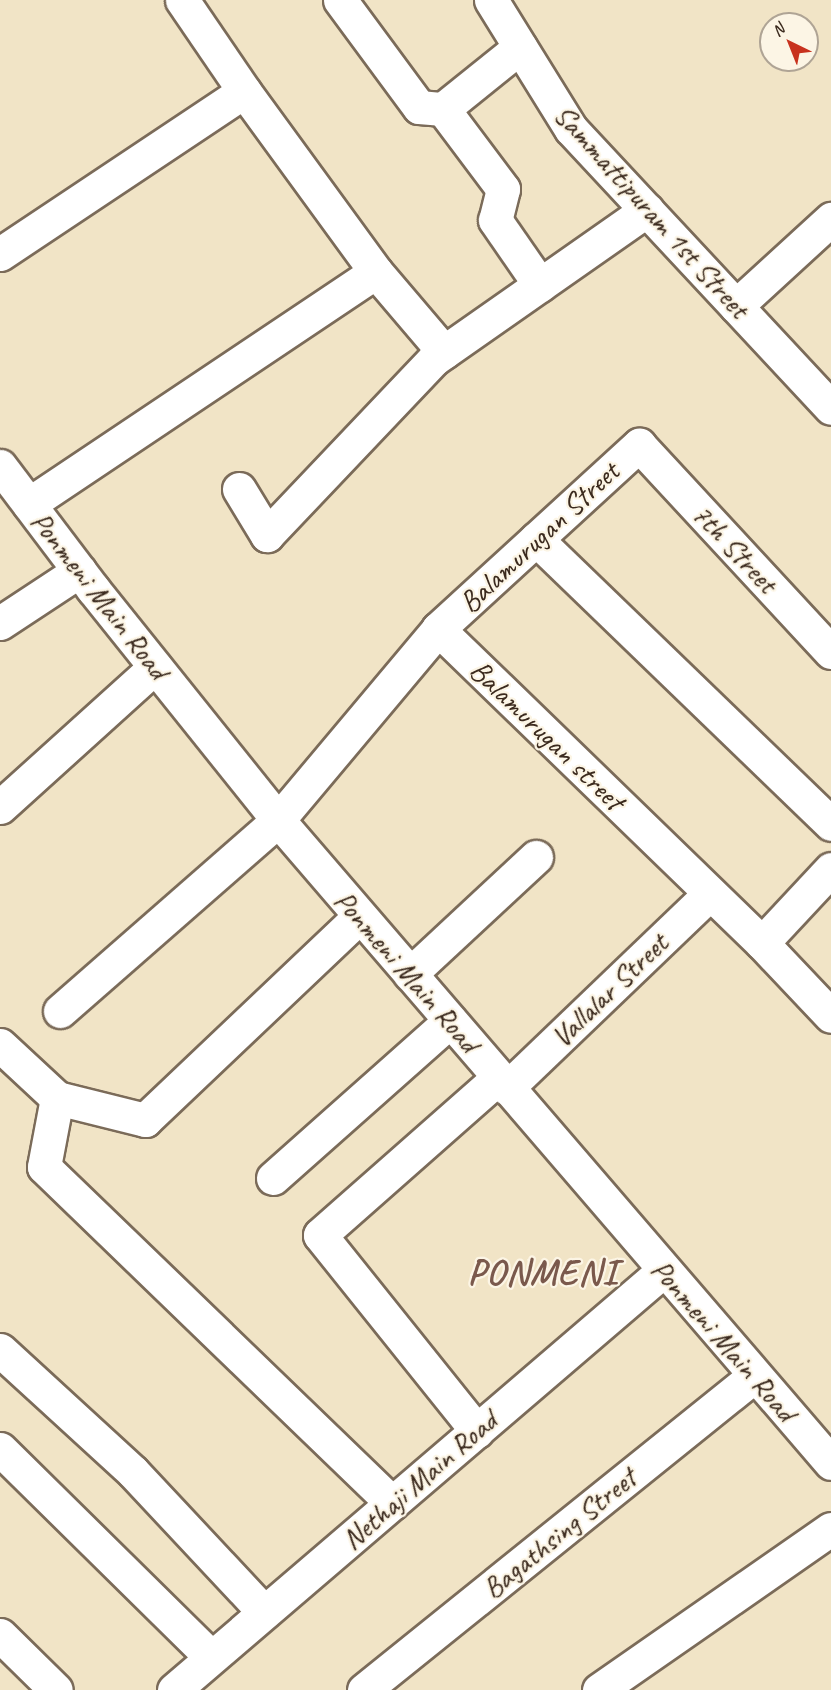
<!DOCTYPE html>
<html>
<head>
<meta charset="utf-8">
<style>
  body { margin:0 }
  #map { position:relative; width:831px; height:1690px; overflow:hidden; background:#f1e4c6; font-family:Caveat,sans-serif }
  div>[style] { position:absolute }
  .roads { filter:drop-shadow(2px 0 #7b6b59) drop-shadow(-2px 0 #7b6b59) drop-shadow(0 2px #7b6b59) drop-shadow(0 -2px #7b6b59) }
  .minor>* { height:33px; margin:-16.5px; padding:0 16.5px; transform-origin:16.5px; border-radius:16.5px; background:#fff }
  span { translate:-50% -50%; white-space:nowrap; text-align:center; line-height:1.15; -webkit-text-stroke:4.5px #fcf5e5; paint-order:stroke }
  .street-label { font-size:30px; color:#3b2a1e }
  .district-label { font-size:36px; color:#7a594c; font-weight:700; letter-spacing:1.5px }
  .north { position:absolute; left:759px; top:12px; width:60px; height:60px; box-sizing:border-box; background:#fcf5e5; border:2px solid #afa495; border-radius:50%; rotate:317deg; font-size:16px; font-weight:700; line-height:24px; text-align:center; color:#3b2a1e }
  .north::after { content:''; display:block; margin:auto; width:21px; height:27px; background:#c8321e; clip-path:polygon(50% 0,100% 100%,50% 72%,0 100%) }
</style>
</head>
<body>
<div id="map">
  <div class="roads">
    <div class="minor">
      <div style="left:182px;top:0;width:110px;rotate:55.7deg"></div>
      <div style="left:244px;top:91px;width:224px;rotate:53.9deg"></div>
      <div style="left:340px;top:0;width:133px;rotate:53.6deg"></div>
      <div style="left:419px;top:107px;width:24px;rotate:5deg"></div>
      <div style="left:491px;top:0;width:152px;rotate:58.2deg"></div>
      <div style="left:571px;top:129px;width:381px;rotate:47deg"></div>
      <div style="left:520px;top:47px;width:99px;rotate:141.2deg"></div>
      <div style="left:443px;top:109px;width:100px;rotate:53.1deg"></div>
      <div style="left:503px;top:189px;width:32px;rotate:104deg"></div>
      <div style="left:495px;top:220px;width:79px;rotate:55.3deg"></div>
      <div style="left:0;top:254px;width:293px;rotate:-33.7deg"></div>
      <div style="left:736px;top:306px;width:129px;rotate:-42.5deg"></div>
      <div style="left:0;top:466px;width:154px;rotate:52.9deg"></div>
      <div style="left:93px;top:589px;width:296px;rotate:51.3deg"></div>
      <div style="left:278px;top:820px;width:848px;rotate:49.3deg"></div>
      <div style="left:239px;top:489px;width:54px;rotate:58.7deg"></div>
      <div style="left:267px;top:535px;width:243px;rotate:-46.5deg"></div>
      <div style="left:434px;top:359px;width:260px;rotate:-35deg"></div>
      <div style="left:29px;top:504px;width:417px;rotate:-33.8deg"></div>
      <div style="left:376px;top:272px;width:105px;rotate:49.6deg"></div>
      <div style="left:536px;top:539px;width:410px;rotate:44deg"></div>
      <div style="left:0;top:623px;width:95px;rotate:-33.4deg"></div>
      <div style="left:438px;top:629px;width:273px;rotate:-42.5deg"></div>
      <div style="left:639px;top:445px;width:282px;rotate:47.2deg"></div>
      <div style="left:0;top:807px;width:209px;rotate:-42.1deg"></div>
      <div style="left:762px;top:943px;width:100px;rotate:46.6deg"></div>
      <div style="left:410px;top:974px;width:172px;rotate:-42.9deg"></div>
      <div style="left:60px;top:1011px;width:290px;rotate:-41.2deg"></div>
      <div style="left:278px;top:820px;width:249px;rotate:-50deg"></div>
      <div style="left:438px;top:629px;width:451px;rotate:44.1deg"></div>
      <div style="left:762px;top:943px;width:101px;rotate:-47deg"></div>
      <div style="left:0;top:1045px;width:78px;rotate:42.9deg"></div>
      <div style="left:57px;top:1098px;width:70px;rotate:100.7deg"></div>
      <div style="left:44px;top:1167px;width:484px;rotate:44deg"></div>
      <div style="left:507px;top:1088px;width:281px;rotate:-43.8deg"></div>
      <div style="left:57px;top:1098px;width:91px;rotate:14deg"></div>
      <div style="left:145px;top:1120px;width:296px;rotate:-43.5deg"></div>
      <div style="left:273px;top:1178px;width:237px;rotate:-41.6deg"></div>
      <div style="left:0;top:1350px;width:180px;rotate:42.5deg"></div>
      <div style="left:133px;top:1472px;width:192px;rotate:46.9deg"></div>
      <div style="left:477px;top:1431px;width:251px;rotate:-128.7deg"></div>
      <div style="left:320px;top:1235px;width:239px;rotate:-41.4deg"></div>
      <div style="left:0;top:1449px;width:296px;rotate:44.6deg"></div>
      <div style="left:0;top:1635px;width:78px;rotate:44.5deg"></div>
      <div style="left:174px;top:1690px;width:645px;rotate:-40.6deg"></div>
      <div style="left:364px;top:1690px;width:501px;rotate:-38.84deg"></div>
      <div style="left:599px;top:1690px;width:282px;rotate:-34.8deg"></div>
    </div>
  </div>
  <div class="street-label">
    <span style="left:652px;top:211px;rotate:48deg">Sammattipuram 1st Street</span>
    <span style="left:539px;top:537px;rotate:-43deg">Balamurugan Street</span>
    <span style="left:735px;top:548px;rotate:47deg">7th Street</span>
    <span style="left:100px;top:595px;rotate:52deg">Ponmeni Main Road</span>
    <span style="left:547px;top:735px;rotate:44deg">Balamurugan street</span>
    <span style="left:407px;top:971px;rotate:49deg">Ponmeni Main Road</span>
    <span style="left:609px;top:990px;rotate:-44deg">Vallalar Street</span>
    <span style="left:724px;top:1340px;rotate:49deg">Ponmeni Main Road</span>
    <span style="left:419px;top:1480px;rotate:-41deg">Nethaji Main Road</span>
    <span style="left:559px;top:1533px;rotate:-39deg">Bagathsing Street</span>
  </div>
  <div class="district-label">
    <span style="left:543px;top:1273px">PONMENI</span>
  </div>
  <div class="north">N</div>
</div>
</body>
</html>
